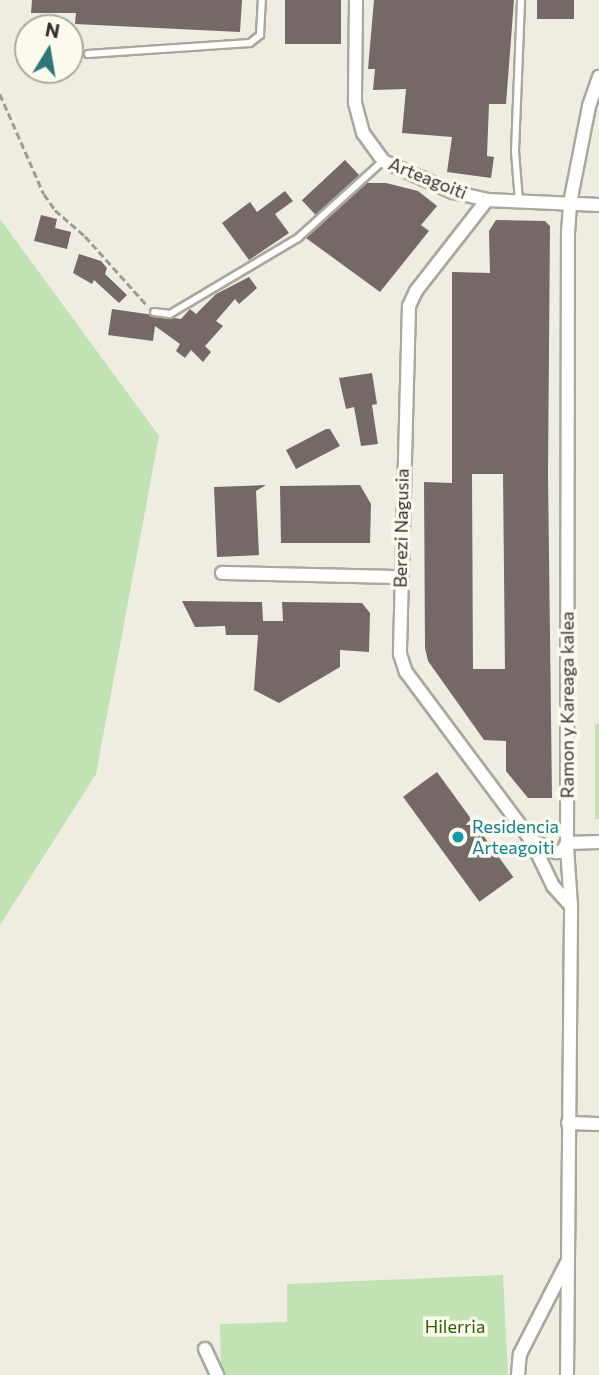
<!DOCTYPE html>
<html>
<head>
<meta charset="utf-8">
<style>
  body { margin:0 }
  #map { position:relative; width:599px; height:1375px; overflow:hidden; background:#efece1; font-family:Commissioner,sans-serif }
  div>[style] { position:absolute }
  .green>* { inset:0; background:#c1e2b3; transform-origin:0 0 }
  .building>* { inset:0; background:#746967; transform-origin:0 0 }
  .path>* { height:2.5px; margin-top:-1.25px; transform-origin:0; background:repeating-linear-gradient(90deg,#9d9b93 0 7px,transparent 0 10.5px) }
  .roads { filter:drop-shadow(2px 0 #aaa79d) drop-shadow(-2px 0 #aaa79d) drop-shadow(0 2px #aaa79d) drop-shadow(0 -2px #aaa79d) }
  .lane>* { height:6px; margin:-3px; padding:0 3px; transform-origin:3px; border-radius:3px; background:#fff }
  .street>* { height:12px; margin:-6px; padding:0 6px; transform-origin:6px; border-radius:6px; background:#fff }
  .dots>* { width:19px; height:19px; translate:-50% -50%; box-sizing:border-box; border:4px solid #fcf9ee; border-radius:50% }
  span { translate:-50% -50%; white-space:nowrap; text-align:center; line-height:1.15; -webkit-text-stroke:7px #fcf9ee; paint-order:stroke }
  .street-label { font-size:18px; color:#33322e }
  .culture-label { font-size:18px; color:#0d838f }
  .left { translate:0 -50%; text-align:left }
  .park-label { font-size:18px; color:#2c6008 }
  .north { position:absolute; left:14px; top:14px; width:70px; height:70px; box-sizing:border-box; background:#fcf9ee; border:2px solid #aca9a1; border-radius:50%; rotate:11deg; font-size:19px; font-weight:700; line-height:28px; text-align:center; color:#33322e }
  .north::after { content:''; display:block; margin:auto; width:24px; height:32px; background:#2e7779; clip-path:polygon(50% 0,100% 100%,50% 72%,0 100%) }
</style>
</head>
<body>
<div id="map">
  <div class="green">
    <div style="clip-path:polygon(0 219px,159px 436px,96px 774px,0 925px)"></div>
    <div style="left:595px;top:724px;width:4px;height:95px"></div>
    <div style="clip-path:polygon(503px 1275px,508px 1375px,221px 1375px,220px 1324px,287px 1322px,287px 1284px)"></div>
  </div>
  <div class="building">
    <div style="clip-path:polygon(32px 0,242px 0,240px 32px,75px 24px,76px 13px,31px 13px)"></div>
    <div style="left:285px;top:0;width:56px;height:44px"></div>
    <div style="clip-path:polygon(374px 0,514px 0,506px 104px,489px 104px,487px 156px,494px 157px,491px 178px,447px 172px,452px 137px,402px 133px,406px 89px,373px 90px,375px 69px,368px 69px)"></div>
    <div style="left:537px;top:0;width:37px;height:19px"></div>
    <div style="left:345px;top:160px;width:21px;height:59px;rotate:47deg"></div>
    <div style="clip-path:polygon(367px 183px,386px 183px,418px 191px,437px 206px,421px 225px,429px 231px,380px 292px,306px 238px)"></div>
    <div style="clip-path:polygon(285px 191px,293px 201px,275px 214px,289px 233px,249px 260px,222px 223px,250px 202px,257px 212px)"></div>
    <div style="clip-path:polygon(41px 215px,57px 219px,55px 228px,71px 232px,67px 249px,34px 241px)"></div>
    <div style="clip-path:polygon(evenodd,496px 220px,545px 221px,550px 226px,548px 474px,552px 798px,528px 798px,506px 771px,506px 741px,484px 740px,428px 661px,425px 648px,424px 482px,452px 483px,452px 272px,490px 273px,489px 231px,496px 220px,472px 474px,503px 474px,505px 669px,473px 669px,472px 474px)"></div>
    <div style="clip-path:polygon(79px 254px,101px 261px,107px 268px,105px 274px,127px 295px,119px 303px,94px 280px,92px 284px,73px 273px)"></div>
    <div style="clip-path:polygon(249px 277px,257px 288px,239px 304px,235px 299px,216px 321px,223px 326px,205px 346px,211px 352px,203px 362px,191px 350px,185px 358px,176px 351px,180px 344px,155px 326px,153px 341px,108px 335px,112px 309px,181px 319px,190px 309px,196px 314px,216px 294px)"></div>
    <div style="clip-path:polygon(372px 373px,377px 404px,372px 405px,378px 444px,361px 446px,354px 407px,346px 409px,339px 378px)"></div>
    <div style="clip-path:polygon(326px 429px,330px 429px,340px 446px,296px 469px,286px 450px)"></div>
    <div style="clip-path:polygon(266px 485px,256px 491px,259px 555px,217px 557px,214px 487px)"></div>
    <div style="clip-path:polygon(360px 485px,371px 504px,370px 543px,281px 543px,280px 486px)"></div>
    <div style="clip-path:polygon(182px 601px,262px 602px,263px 621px,283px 621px,282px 602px,362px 603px,370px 613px,369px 652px,340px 650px,340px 667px,279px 703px,254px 690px,258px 635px,226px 635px,225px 626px,195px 627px)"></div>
    <div style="left:437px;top:772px;width:130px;height:42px;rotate:54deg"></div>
  </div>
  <div class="path">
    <div style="left:0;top:94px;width:109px;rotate:66.3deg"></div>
    <div style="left:44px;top:194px;width:19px;rotate:55deg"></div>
    <div style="left:55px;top:210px;width:40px;rotate:41deg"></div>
    <div style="left:85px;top:236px;width:93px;rotate:48.1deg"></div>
  </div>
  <div class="roads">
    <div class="lane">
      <div style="left:88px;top:54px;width:162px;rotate:-3.9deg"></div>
      <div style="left:250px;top:43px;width:13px;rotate:-39deg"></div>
      <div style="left:260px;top:35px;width:35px;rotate:-87deg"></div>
      <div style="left:519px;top:201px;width:50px;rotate:-94.6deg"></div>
      <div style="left:515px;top:151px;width:151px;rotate:-87.7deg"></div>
      <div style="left:154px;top:312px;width:16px;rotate:7deg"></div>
      <div style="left:170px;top:314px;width:149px;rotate:-30.7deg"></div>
      <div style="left:298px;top:238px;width:115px;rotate:-42.2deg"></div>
    </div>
    <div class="street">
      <div style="left:356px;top:0;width:103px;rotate:90.6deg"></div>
      <div style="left:355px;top:103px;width:31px;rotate:75deg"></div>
      <div style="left:363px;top:133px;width:34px;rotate:54deg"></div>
      <div style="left:383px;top:161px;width:77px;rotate:23.9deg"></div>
      <div style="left:453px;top:192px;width:35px;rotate:13deg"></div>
      <div style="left:487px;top:200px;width:112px;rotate:2.6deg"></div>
      <div style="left:487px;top:200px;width:115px;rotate:128deg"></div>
      <div style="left:416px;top:291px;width:17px;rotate:115deg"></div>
      <div style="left:409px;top:306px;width:348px;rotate:91.5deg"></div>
      <div style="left:400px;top:654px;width:19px;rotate:72deg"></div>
      <div style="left:406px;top:672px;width:209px;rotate:53.3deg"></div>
      <div style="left:531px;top:840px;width:51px;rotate:64.4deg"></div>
      <div style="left:553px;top:886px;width:27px;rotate:48deg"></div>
      <div style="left:222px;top:573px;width:178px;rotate:1.3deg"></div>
      <div style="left:531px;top:840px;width:28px;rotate:26deg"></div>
      <div style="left:556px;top:852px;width:6px"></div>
      <div style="left:562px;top:852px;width:10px;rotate:-61deg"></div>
      <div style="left:567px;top:843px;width:32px;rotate:-2deg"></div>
      <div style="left:568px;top:1123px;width:31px;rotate:2deg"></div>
      <div style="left:205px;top:1349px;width:29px;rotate:65deg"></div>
      <div style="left:518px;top:1375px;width:21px;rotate:-85deg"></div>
      <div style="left:520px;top:1354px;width:101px;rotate:-62.9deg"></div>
      <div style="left:567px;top:1375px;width:469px;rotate:-89.5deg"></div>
      <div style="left:571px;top:906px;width:59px;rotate:-93.9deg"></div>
      <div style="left:567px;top:847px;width:614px;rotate:-89.91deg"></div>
      <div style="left:568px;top:233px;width:30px;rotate:-86deg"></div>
      <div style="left:570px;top:203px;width:99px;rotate:-78.9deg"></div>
      <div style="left:589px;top:106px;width:31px;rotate:-71deg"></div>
    </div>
  </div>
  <div class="dots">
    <div style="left:458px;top:837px;background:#0f9aa8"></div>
  </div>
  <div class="street-label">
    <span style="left:428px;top:178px;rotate:22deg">Arteagoiti</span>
    <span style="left:401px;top:528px;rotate:-89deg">Berezi Nagusia</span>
    <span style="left:567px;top:705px;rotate:-90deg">Ramon y Kareaga kalea</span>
  </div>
  <div class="culture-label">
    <span class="left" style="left:472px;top:837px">Residencia<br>Arteagoiti</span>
  </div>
  <div class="park-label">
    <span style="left:455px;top:1326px">Hilerria</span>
  </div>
  <div class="north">N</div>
</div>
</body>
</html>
